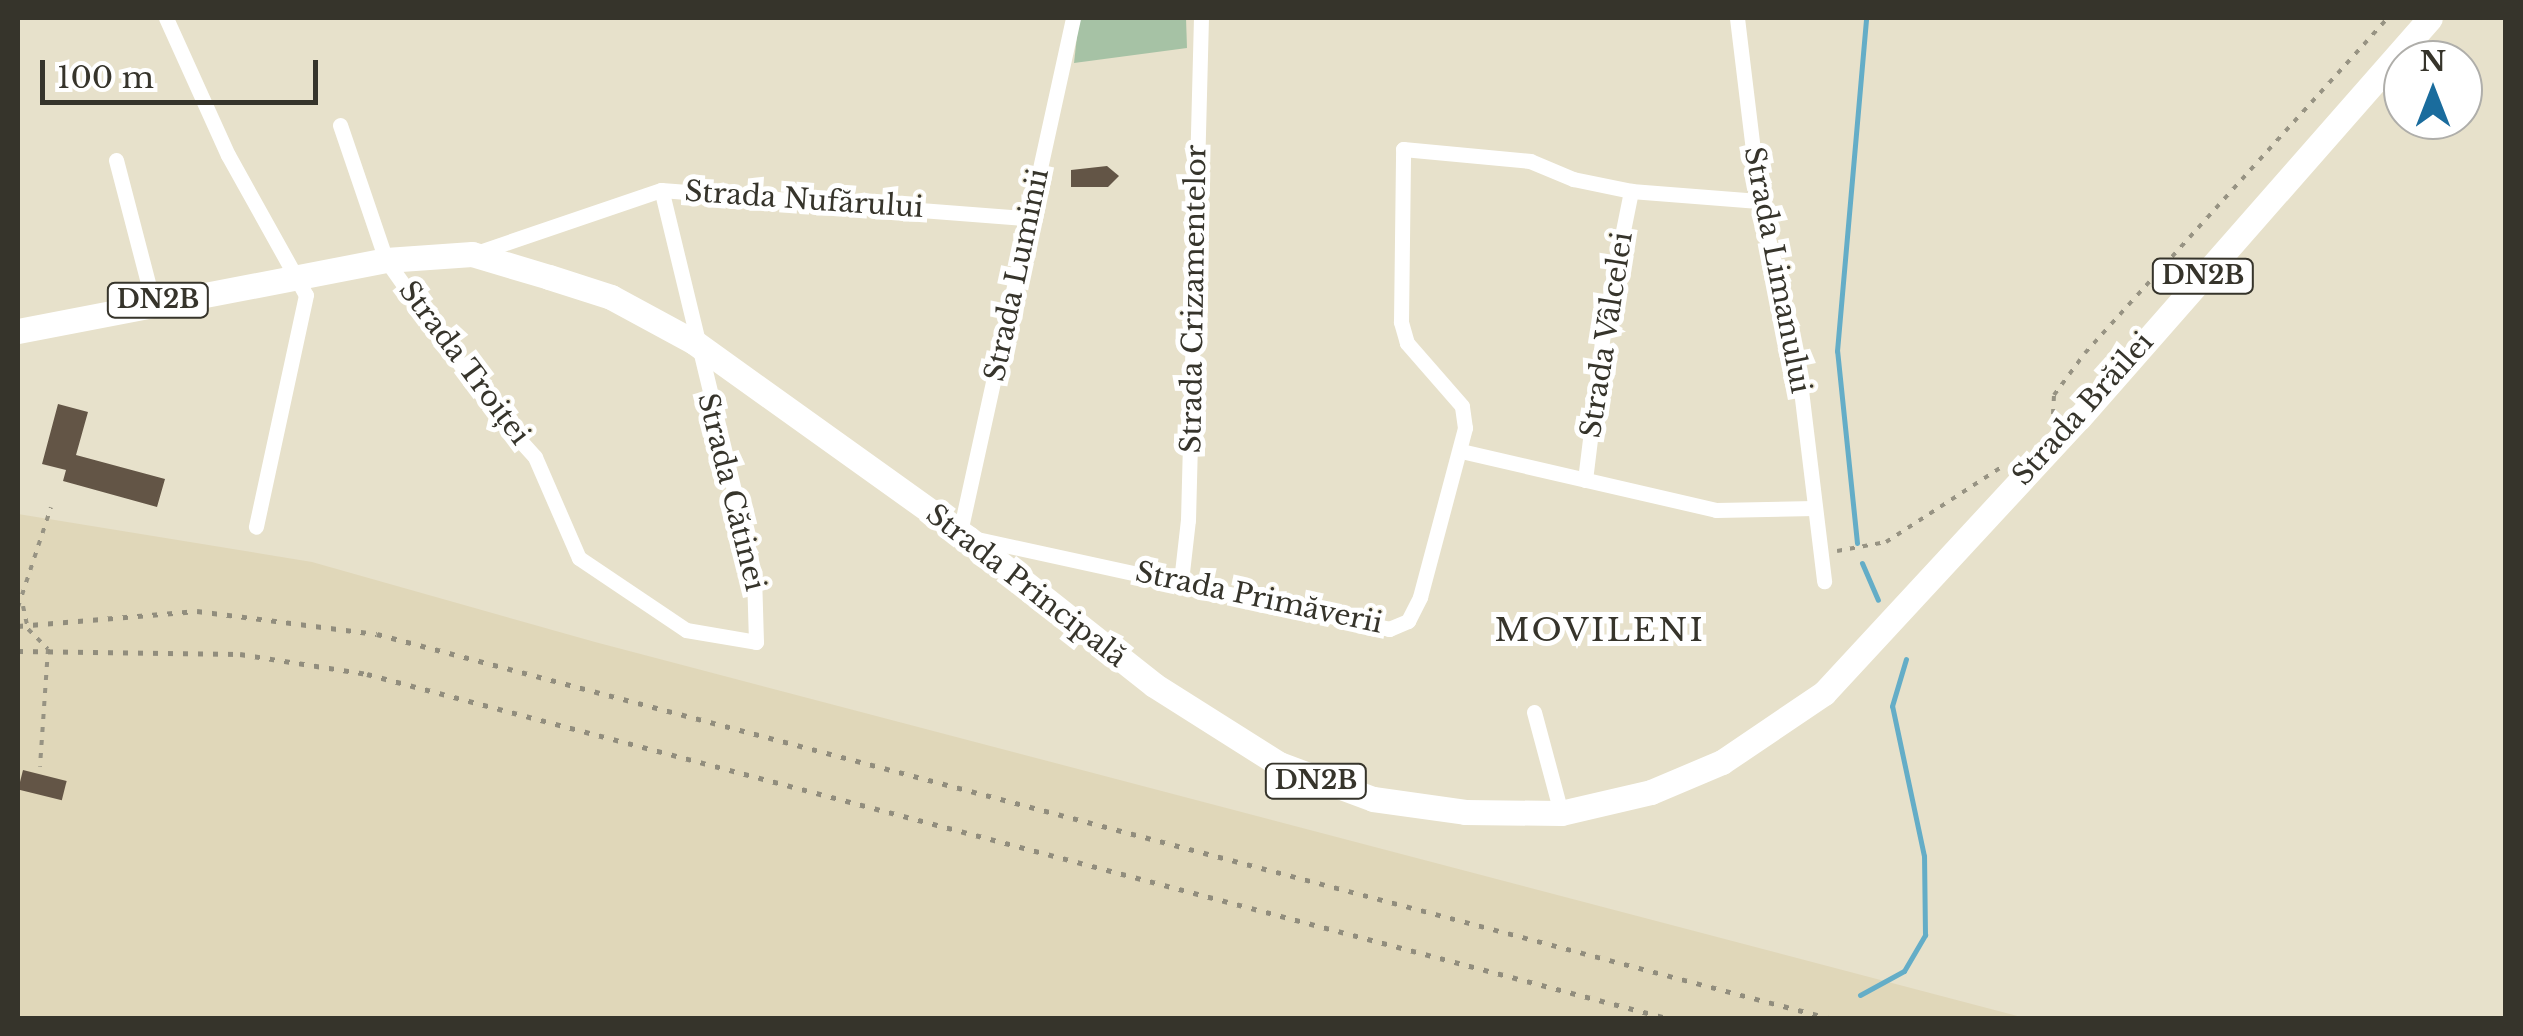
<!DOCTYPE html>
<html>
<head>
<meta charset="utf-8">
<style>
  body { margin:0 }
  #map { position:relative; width:2523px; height:1036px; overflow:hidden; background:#e7e1cb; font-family:"Libre Baskerville",serif }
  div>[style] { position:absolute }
  .built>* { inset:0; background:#e0d7b9 }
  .green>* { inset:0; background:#a6c2a5 }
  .stream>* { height:5px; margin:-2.5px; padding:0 2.5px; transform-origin:2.5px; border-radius:2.5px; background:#64adc7 }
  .building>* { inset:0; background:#635546; transform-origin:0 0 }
  .path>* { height:4px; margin-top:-2px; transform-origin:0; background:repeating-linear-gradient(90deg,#979383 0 5px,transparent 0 13px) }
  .minor>* { height:15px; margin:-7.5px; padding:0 7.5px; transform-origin:7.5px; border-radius:7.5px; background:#fff }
  .trunk>* { height:25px; margin:-12.5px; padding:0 12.5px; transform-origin:12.5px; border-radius:12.5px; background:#fff }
  .rail>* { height:5px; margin-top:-2.5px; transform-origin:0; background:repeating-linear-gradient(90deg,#918d7d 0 5px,transparent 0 15px) }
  span { translate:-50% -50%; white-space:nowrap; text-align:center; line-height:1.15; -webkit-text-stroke:10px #fff; paint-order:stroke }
  .shield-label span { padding:2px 8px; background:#fff; border:2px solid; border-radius:8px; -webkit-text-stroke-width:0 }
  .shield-label { font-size:25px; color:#36342b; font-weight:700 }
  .street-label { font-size:28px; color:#36342b }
  .quarter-label { font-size:32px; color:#36342b; letter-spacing:2.5px }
  .frame { position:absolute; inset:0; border:20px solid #36342b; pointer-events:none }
  .north { position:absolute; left:2383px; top:40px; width:100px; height:100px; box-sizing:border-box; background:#fff; border:2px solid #afaeaa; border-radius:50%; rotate:0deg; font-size:28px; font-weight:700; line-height:40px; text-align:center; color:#36342b }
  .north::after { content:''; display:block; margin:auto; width:35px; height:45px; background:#1a6c9d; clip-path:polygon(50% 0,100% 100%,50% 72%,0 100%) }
  .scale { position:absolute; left:40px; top:60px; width:278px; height:45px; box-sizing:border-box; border:5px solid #36342b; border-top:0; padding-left:12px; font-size:30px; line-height:35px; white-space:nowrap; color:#36342b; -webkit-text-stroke:8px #fff; paint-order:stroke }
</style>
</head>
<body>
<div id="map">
  <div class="built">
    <div style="clip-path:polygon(18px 514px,312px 562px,595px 642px,2025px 1018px,18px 1018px)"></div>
  </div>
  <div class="green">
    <div style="clip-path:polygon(1079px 18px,1186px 18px,1187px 48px,1074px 63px)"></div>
  </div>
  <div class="stream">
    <div style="left:1857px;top:543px;width:193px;rotate:-95.9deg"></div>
    <div style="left:1837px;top:351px;width:334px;rotate:-85deg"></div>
    <div style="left:1862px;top:563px;width:40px;rotate:66.6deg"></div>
    <div style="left:1860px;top:995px;width:50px;rotate:-28.6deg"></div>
    <div style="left:1904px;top:971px;width:42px;rotate:-59.7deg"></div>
    <div style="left:1925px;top:935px;width:79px;rotate:-90.7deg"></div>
    <div style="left:1924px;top:856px;width:153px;rotate:-102deg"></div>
    <div style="left:1892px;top:706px;width:49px;rotate:-73.4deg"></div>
  </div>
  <div class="building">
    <div style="clip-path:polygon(1107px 166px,1119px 176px,1108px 187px,1071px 187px,1071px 170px)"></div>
    <div style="clip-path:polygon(58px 404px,88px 412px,76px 455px,165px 479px,157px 507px,63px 481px,66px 470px,42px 464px)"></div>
    <div style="left:23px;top:770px;width:45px;height:20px;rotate:14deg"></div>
  </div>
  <div class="path">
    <div style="left:2053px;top:414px;width:19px;rotate:-87deg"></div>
    <div style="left:2054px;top:395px;width:52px;rotate:-53.6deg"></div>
    <div style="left:2085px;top:353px;width:452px;rotate:-47.9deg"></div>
    <div style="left:1837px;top:551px;width:50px;rotate:-10.4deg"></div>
    <div style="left:1886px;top:542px;width:140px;rotate:-33deg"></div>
    <div style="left:23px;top:606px;width:24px;rotate:78deg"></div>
    <div style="left:28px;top:629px;width:28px;rotate:45deg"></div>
    <div style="left:48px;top:649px;width:118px;rotate:93.9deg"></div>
    <div style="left:18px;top:607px;width:105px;rotate:-71.7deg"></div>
  </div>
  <div class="minor">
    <div style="left:166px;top:18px;width:150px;rotate:65.7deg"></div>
    <div style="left:228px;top:155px;width:160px;rotate:60.9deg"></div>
    <div style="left:306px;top:295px;width:237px;rotate:102.2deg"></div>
    <div style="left:1737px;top:18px;width:184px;rotate:83.1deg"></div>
    <div style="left:1759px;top:201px;width:161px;rotate:76.3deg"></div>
    <div style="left:1797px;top:357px;width:226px;rotate:83.1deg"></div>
    <div style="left:340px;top:125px;width:143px;rotate:71.2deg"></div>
    <div style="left:386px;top:260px;width:180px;rotate:54.7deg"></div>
    <div style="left:490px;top:407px;width:67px;rotate:48deg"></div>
    <div style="left:535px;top:457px;width:110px;rotate:66.5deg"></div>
    <div style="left:579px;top:558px;width:129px;rotate:33.9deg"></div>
    <div style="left:686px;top:630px;width:71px;rotate:9.7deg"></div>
    <div style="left:756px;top:642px;width:69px;rotate:-91.7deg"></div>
    <div style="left:754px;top:573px;width:394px;rotate:-103.6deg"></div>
    <div style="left:116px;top:160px;width:147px;rotate:75.4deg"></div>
    <div style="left:476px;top:253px;width:195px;rotate:-18.8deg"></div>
    <div style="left:661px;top:190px;width:367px;rotate:4.4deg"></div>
    <div style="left:1461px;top:451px;width:262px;rotate:13deg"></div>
    <div style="left:1716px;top:510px;width:98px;rotate:-1.2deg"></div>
    <div style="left:1585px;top:480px;width:156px;rotate:-83deg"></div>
    <div style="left:1604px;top:325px;width:137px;rotate:-78.6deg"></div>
    <div style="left:960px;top:532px;width:526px;rotate:-77.6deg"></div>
    <div style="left:977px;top:539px;width:422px;rotate:12.3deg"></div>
    <div style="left:1389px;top:629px;width:21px;rotate:-23deg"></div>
    <div style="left:1408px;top:621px;width:27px;rotate:-63deg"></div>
    <div style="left:1420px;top:597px;width:175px;rotate:-75.1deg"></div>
    <div style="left:1465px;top:428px;width:22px;rotate:-98deg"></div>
    <div style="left:1462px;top:406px;width:84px;rotate:-131.1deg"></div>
    <div style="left:1407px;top:343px;width:22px;rotate:-106deg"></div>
    <div style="left:1401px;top:322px;width:173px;rotate:-89.3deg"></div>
    <div style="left:1403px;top:149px;width:128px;rotate:5.4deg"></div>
    <div style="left:1530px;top:161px;width:47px;rotate:22.7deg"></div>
    <div style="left:1573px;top:179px;width:59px;rotate:11.7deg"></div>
    <div style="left:1631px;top:191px;width:128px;rotate:4.5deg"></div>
    <div style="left:1181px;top:581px;width:61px;rotate:-83.5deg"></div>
    <div style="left:1188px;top:520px;width:502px;rotate:-88.52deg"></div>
    <div style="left:1534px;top:712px;width:105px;rotate:75deg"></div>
  </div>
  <div class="trunk">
    <div style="left:18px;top:331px;width:375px;rotate:-10.9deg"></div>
    <div style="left:386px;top:260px;width:86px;rotate:-4deg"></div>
    <div style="left:472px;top:254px;width:80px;rotate:16.6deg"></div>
    <div style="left:549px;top:277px;width:65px;rotate:17.9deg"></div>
    <div style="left:611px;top:297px;width:94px;rotate:28.5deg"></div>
    <div style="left:694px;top:342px;width:337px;rotate:35.6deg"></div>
    <div style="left:968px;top:538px;width:237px;rotate:38.3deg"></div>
    <div style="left:1154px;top:685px;width:148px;rotate:32.3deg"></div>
    <div style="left:1279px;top:764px;width:100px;rotate:20.4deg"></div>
    <div style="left:1373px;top:799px;width:93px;rotate:8deg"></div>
    <div style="left:1465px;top:812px;width:96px;rotate:0.6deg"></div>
    <div style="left:1561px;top:813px;width:92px;rotate:-13.1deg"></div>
    <div style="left:1651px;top:792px;width:77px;rotate:-22.9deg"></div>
    <div style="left:1722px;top:762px;width:123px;rotate:-34.1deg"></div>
    <div style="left:1824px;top:693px;width:375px;rotate:-47.2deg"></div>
    <div style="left:2079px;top:418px;width:532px;rotate:-48.73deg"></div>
  </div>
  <div class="rail">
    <div style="left:18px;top:626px;width:180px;rotate:-4.8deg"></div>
    <div style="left:197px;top:611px;width:181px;rotate:7.3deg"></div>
    <div style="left:377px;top:634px;width:1501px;rotate:14.82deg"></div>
    <div style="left:18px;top:651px;width:222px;rotate:0.8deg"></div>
    <div style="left:240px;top:654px;width:129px;rotate:8.9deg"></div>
    <div style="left:367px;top:674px;width:1344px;rotate:14.83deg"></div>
  </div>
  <div class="shield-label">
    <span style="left:2203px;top:276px">DN2B</span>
    <span style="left:158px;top:300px">DN2B</span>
    <span style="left:1316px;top:781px">DN2B</span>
  </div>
  <div class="street-label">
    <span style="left:804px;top:200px;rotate:4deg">Strada Nufărului</span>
    <span style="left:1777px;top:270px;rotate:79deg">Strada Limanului</span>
    <span style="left:1017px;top:275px;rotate:-78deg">Strada Luminii</span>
    <span style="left:1194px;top:299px;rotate:-89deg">Strada Crizamentelor</span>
    <span style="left:1607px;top:335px;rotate:-81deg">Strada Vâlcelei</span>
    <span style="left:464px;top:363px;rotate:53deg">Strada Troiței</span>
    <span style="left:2083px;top:409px;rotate:-48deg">Strada Brăilei</span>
    <span style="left:731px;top:492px;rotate:76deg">Strada Cătinei</span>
    <span style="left:1026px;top:586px;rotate:38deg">Strada Principală</span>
    <span style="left:1259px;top:598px;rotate:12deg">Strada Primăverii</span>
  </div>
  <div class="quarter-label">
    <span style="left:1600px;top:630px">MOVILENI</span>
  </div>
  <div class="frame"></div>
  <div class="north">N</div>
  <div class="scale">100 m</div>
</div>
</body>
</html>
